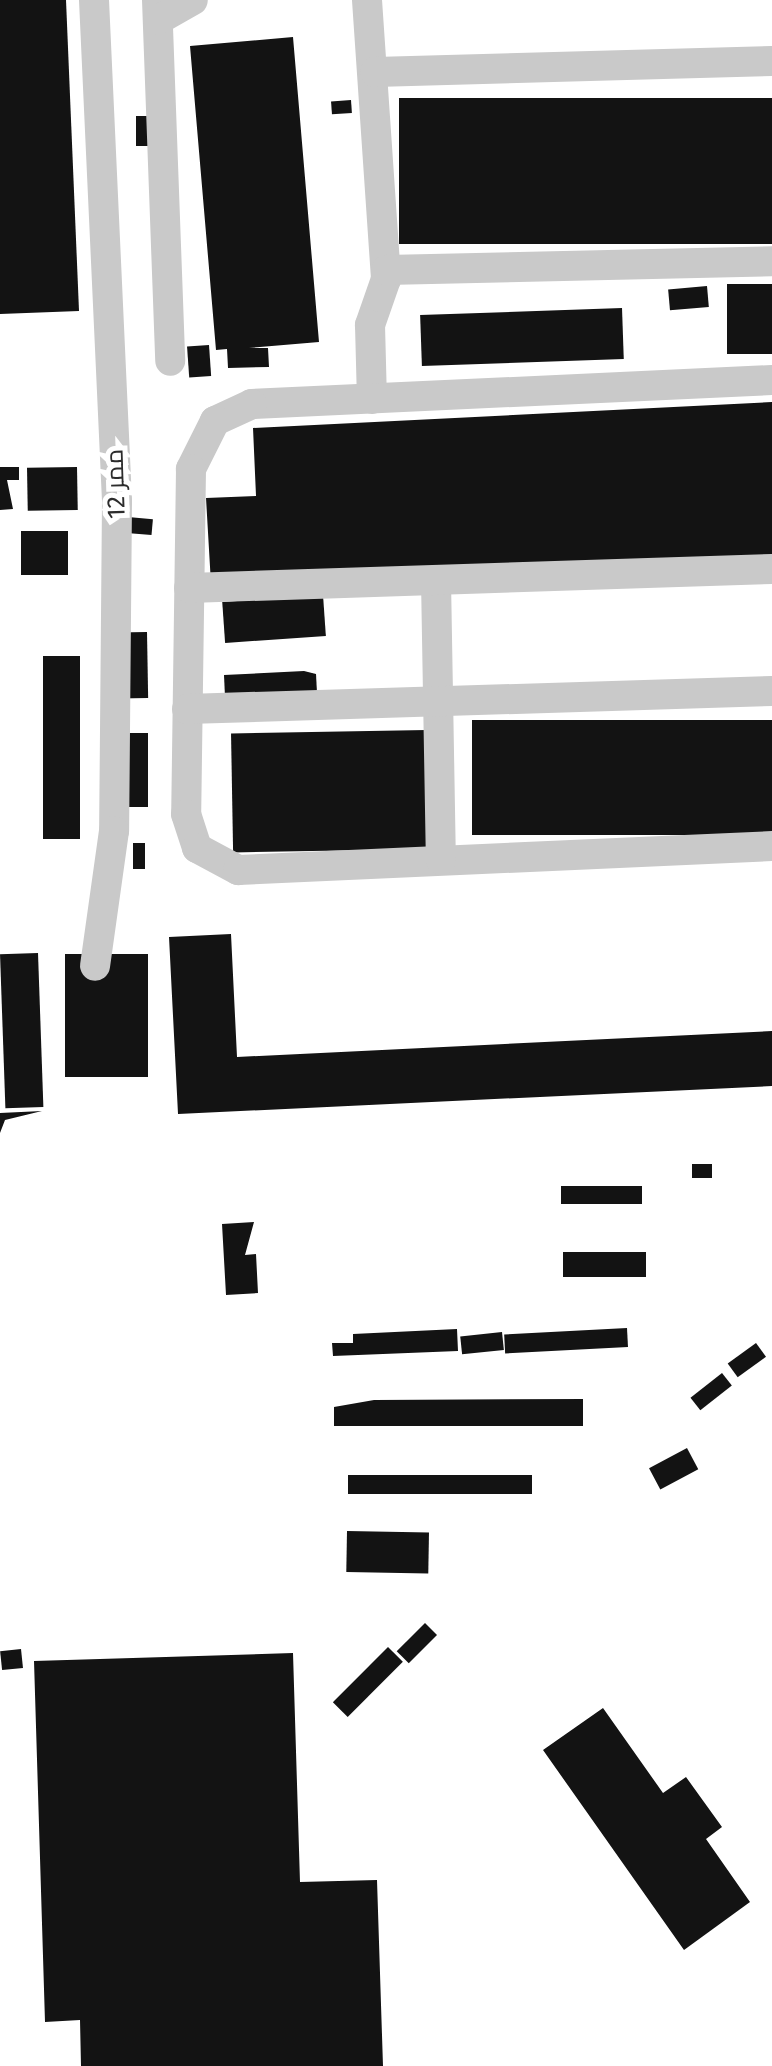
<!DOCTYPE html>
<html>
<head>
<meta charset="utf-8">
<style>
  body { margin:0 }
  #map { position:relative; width:772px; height:2066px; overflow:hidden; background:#fff; font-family:"Fira Sans",Cairo,sans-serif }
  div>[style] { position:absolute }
  .building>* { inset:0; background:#131313; transform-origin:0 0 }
  .minor>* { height:30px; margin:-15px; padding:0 15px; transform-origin:15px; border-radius:15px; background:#c9c9c9 }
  span { translate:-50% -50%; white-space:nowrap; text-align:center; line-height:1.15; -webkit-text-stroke:10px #fff; paint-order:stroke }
  .street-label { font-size:25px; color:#2c2c2c }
</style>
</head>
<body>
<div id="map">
  <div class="building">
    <div style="clip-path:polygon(0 0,66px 0,79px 311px,0 314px)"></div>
    <div style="clip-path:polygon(293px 37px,319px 342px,249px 348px,268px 348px,269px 367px,228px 368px,227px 349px,216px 350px,190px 46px)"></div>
    <div style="left:772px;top:98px;width:146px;height:373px;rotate:90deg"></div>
    <div style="left:351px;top:100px;width:13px;height:20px;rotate:86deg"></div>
    <div style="left:136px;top:116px;width:15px;height:30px"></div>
    <div style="left:772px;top:284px;width:70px;height:45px;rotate:90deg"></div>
    <div style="left:707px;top:286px;width:21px;height:39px;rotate:85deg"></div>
    <div style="left:622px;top:308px;width:51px;height:202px;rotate:88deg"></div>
    <div style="left:209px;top:345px;width:31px;height:22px;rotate:86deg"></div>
    <div style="clip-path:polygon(772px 402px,772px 556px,211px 584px,206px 498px,256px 496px,253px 428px)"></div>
    <div style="clip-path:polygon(0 467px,19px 467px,19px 480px,7px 480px,13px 509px,0 510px)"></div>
    <div style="left:77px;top:467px;width:43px;height:50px;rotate:89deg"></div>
    <div style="left:128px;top:517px;width:25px;height:16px;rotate:5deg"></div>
    <div style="left:21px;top:531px;width:47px;height:44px"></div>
    <div style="left:323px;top:595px;width:41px;height:101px;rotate:86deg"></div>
    <div style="left:147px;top:632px;width:66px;height:30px;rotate:89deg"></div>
    <div style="left:43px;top:656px;width:37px;height:183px"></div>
    <div style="clip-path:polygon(304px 671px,316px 674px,317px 693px,225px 697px,224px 675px)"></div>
    <div style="left:772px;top:720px;width:115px;height:300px;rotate:90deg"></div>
    <div style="left:427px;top:730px;width:119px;height:196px;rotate:89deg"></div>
    <div style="left:120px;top:733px;width:28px;height:74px"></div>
    <div style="left:133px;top:843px;width:12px;height:26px"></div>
    <div style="clip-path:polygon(231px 934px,237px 1057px,772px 1031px,772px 1086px,178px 1114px,169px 937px)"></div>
    <div style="left:38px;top:953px;width:154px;height:38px;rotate:88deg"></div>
    <div style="left:65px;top:954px;width:83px;height:123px"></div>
    <div style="clip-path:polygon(42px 1111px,5px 1120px,0 1133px,0 1113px)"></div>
    <div style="left:692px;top:1164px;width:20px;height:14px"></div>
    <div style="left:642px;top:1186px;width:18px;height:81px;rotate:90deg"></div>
    <div style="clip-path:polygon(254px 1222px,245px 1255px,256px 1254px,258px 1293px,226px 1295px,222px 1224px)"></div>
    <div style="left:646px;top:1252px;width:25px;height:83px;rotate:90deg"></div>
    <div style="left:627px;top:1328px;width:19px;height:123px;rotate:87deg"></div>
    <div style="clip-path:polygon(457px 1329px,458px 1351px,333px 1356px,332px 1343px,353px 1343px,353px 1334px)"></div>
    <div style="left:502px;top:1332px;width:18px;height:42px;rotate:84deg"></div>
    <div style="left:756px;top:1343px;width:17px;height:35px;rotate:54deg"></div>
    <div style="left:722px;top:1373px;width:16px;height:40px;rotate:52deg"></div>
    <div style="clip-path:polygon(583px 1399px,583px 1426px,334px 1426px,334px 1407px,374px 1400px)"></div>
    <div style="left:687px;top:1448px;width:24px;height:43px;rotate:62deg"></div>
    <div style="left:532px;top:1475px;width:19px;height:184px;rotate:90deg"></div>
    <div style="left:347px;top:1531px;width:82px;height:41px;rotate:1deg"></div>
    <div style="left:425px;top:1623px;width:17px;height:40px;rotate:45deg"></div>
    <div style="left:388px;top:1647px;width:21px;height:78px;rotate:45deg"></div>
    <div style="left:21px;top:1649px;width:19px;height:21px;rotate:84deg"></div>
    <div style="clip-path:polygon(293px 1653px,300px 1882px,377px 1880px,383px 2066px,81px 2066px,80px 2020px,45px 2022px,34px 1661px)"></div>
    <div style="clip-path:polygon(603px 1708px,663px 1793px,686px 1777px,722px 1827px,706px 1839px,750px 1902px,684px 1950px,543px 1750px)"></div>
  </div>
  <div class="minor">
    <div style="left:94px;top:0;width:502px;rotate:87.37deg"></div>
    <div style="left:117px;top:501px;width:330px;rotate:90.5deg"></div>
    <div style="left:114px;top:831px;width:136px;rotate:98deg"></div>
    <div style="left:157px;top:0;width:361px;rotate:87.9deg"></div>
    <div style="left:367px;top:0;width:280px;rotate:86.1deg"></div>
    <div style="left:386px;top:279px;width:49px;rotate:109.2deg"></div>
    <div style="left:370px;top:325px;width:74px;rotate:88.5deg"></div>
    <div style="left:158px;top:20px;width:40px;rotate:-29.7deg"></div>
    <div style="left:375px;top:72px;width:397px;rotate:-1.6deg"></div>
    <div style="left:386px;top:270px;width:386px;rotate:-1.3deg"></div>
    <div style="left:772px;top:380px;width:521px;rotate:177.36deg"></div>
    <div style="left:252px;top:404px;width:41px;rotate:155.3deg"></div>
    <div style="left:215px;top:421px;width:54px;rotate:116.6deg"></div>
    <div style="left:191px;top:469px;width:345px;rotate:90.8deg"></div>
    <div style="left:186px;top:814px;width:36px;rotate:72deg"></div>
    <div style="left:197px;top:848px;width:47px;rotate:28.2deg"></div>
    <div style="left:238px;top:870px;width:535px;rotate:-2.57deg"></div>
    <div style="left:436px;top:580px;width:280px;rotate:89deg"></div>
    <div style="left:189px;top:588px;width:583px;rotate:-1.87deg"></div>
    <div style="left:187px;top:709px;width:585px;rotate:-1.76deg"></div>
  </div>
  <div class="street-label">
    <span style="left:116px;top:484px;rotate:-92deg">ممر 12</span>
  </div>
</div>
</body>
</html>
